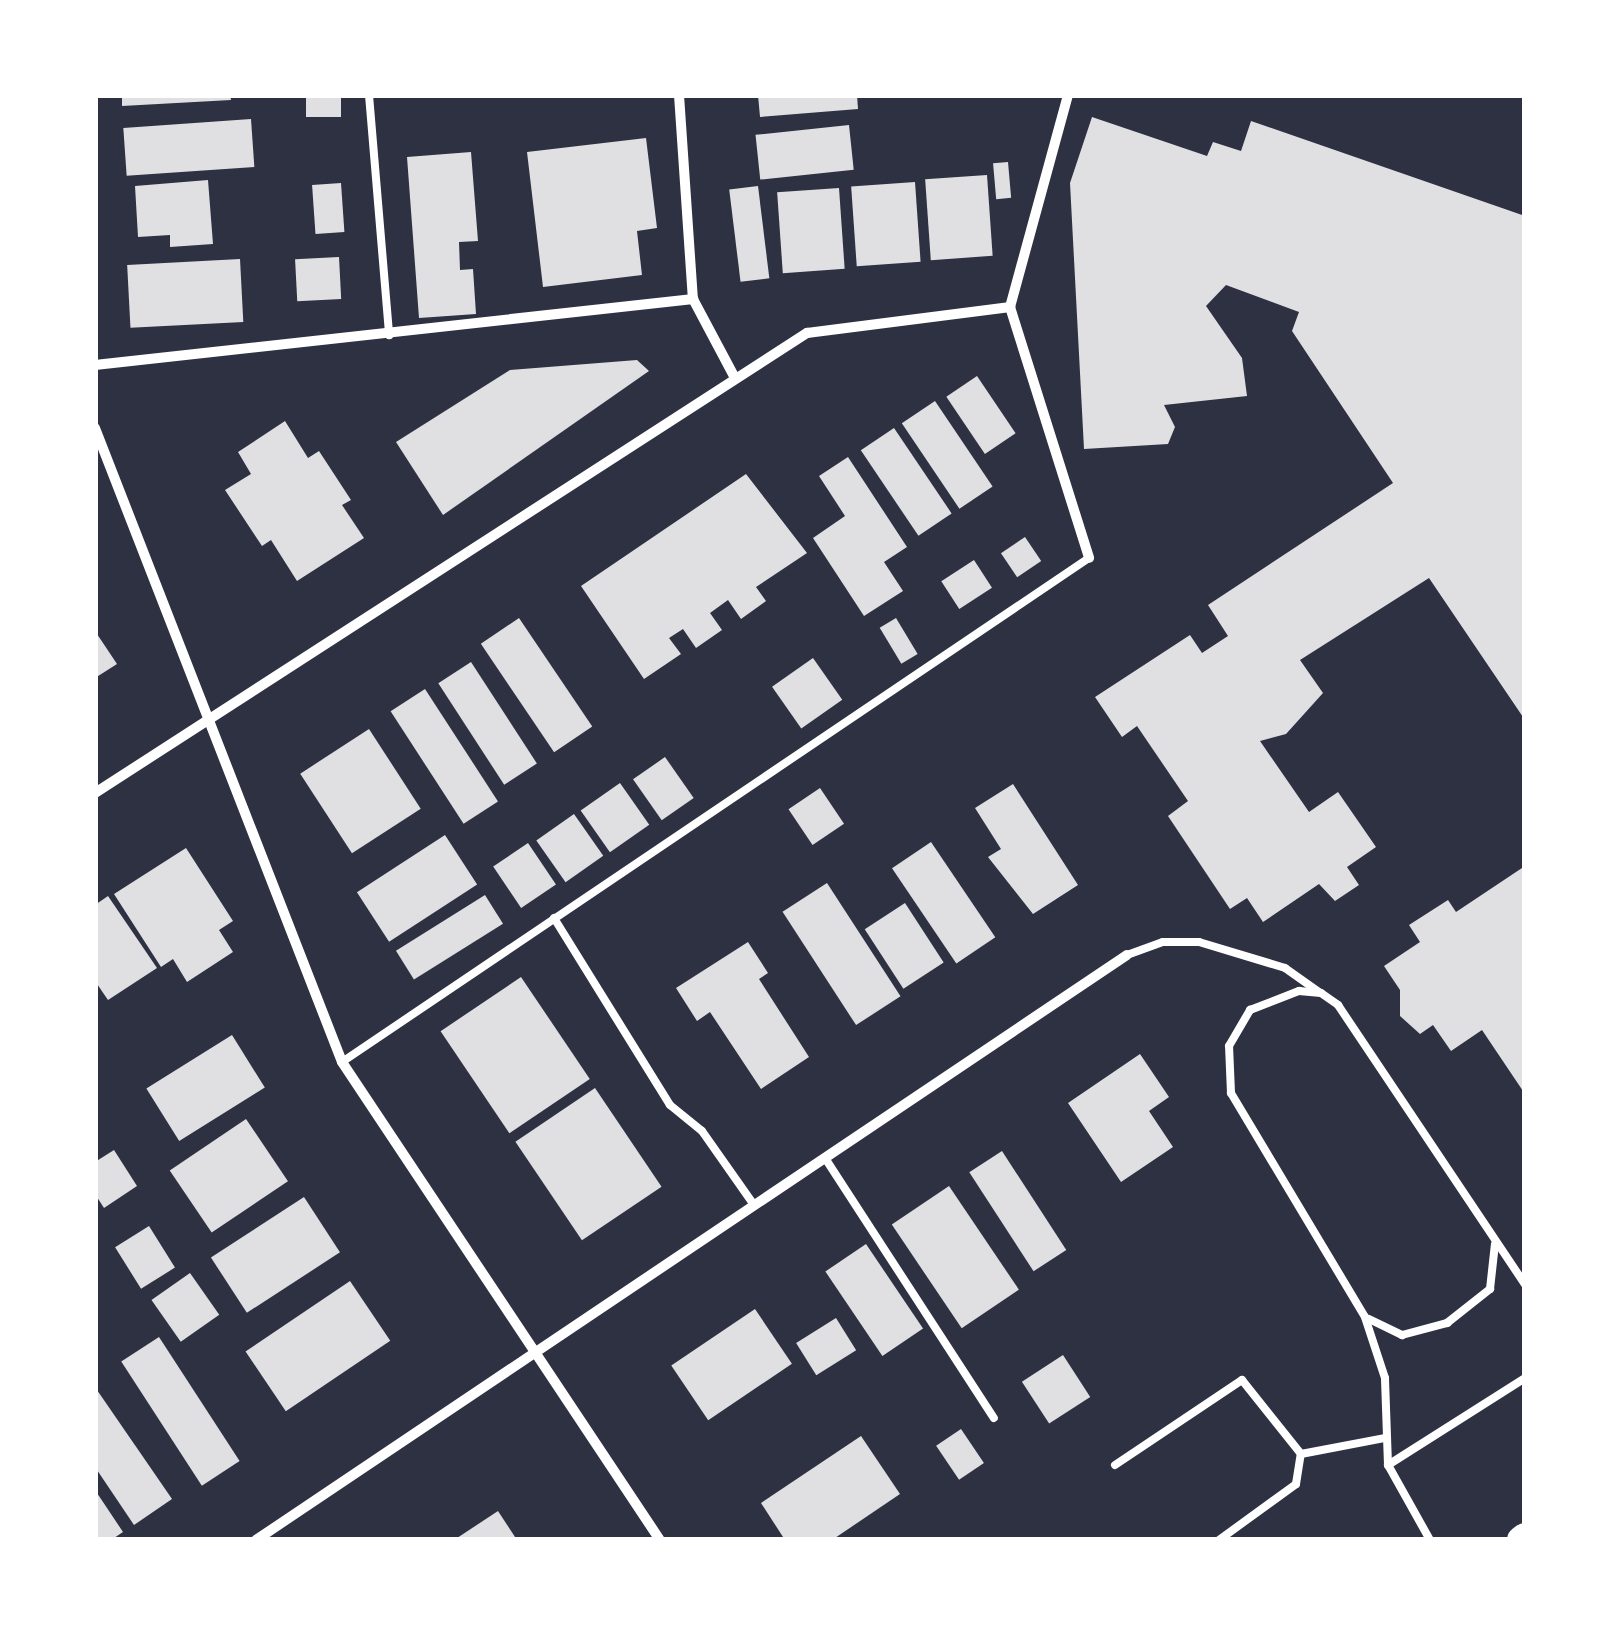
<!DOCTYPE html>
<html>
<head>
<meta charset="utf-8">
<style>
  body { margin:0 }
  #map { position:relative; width:1620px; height:1635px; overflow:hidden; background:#2d3142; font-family:Lato,sans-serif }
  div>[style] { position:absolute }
  .building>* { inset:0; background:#e0e0e3; transform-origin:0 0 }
  .service>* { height:8px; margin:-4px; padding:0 4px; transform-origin:4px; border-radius:4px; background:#fff }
  .minor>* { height:10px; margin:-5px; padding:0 5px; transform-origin:5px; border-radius:5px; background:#fff }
  .trunk>* { height:28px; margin:-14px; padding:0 14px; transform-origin:14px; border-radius:14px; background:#fff }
  span { translate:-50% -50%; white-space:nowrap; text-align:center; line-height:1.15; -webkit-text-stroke:9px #fff; paint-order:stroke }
  .frame { position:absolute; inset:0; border:98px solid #fff; pointer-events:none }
</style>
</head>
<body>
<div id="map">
  <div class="building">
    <div style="clip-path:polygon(122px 95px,230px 95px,231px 100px,122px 106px)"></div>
    <div style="left:306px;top:95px;width:35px;height:22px"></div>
    <div style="clip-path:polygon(758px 95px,857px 95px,858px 109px,760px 117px)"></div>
    <div style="clip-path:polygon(1092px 117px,1207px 156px,1213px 142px,1241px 151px,1251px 121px,1525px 216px,1525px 720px,1429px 578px,1300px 660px,1323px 693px,1286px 734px,1260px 741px,1309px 812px,1338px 792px,1376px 847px,1347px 867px,1359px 885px,1335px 901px,1319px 884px,1263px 922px,1247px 898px,1230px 909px,1168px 816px,1188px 801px,1137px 726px,1122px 737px,1095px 697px,1190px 635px,1202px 653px,1228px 636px,1208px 605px,1393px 483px,1292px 331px,1299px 312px,1226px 285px,1206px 306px,1242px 358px,1247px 396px,1164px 405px,1175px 427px,1168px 444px,1084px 449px,1070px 183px)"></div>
    <div style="left:251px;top:119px;width:48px;height:128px;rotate:86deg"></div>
    <div style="left:849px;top:125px;width:45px;height:94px;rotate:84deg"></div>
    <div style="clip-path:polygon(646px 138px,657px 228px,637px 231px,642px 275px,543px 287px,527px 152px)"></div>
    <div style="clip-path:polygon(471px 152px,478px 241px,459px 242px,460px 270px,473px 269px,476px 314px,419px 318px,407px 157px)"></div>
    <div style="left:1008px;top:162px;width:36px;height:15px;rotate:85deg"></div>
    <div style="left:987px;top:175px;width:81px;height:62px;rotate:86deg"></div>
    <div style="clip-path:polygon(208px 180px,213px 244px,170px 247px,170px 235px,138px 237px,135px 186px)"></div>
    <div style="left:915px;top:182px;width:80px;height:64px;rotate:86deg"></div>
    <div style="left:341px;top:183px;width:49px;height:29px;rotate:86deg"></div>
    <div style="left:758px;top:186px;width:93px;height:29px;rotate:83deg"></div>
    <div style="left:839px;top:188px;width:81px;height:62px;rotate:86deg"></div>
    <div style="left:339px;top:257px;width:42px;height:44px;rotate:87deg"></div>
    <div style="left:240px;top:259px;width:63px;height:113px;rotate:87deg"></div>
    <div style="clip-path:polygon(637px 360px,649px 371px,443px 515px,396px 442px,510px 370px)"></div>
    <div style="left:977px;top:376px;width:69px;height:37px;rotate:56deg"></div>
    <div style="left:935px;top:401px;width:103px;height:40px;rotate:56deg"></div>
    <div style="clip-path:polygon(285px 421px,308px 458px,319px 451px,351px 500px,342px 505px,364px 538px,297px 581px,271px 540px,262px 546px,225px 490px,251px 474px,238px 452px)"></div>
    <div style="left:894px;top:428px;width:103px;height:40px;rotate:56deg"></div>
    <div style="clip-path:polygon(848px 457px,907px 547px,884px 562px,903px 591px,864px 616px,813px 538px,845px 516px,819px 476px)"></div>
    <div style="clip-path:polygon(746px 474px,807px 553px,756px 587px,766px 601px,741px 619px,728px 600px,710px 613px,722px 630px,696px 648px,683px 629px,669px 638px,681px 654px,644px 679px,581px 586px)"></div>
    <div style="left:1025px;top:537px;width:29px;height:29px;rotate:56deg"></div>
    <div style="left:974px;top:560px;width:33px;height:39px;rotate:57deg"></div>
    <div style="left:519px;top:618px;width:131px;height:46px;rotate:56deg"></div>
    <div style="left:896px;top:618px;width:42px;height:19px;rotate:59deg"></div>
    <div style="clip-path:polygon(95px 631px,117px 664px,95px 678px)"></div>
    <div style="left:813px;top:658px;width:51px;height:50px;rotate:55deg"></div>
    <div style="left:471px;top:662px;width:121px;height:39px;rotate:57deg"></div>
    <div style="left:425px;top:689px;width:134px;height:41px;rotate:57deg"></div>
    <div style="left:369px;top:729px;width:95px;height:82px;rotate:57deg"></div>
    <div style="left:665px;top:757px;width:50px;height:39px;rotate:55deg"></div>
    <div style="left:620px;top:783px;width:51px;height:48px;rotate:55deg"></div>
    <div style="clip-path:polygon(1013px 784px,1078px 885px,1033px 914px,988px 857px,1001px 849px,975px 808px)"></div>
    <div style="left:820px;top:788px;width:43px;height:38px;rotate:56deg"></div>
    <div style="left:574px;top:814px;width:51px;height:46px;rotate:55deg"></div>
    <div style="left:445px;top:835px;width:59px;height:105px;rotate:57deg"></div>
    <div style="left:931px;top:842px;width:115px;height:47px;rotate:56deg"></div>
    <div style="left:528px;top:843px;width:50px;height:42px;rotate:56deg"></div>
    <div style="clip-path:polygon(186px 848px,233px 921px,219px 930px,233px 952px,187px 982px,173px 959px,161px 967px,114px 894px)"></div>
    <div style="clip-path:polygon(1525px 866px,1525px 1094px,1482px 1030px,1451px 1051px,1433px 1025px,1420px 1034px,1400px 1016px,1400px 990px,1384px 966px,1420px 942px,1409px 925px,1448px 900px,1456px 912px)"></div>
    <div style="left:827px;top:883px;width:135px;height:53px;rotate:57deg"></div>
    <div style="left:485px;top:895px;width:34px;height:105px;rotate:58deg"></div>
    <div style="clip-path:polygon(108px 896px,157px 968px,108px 1000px,95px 981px,95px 905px)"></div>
    <div style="left:905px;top:903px;width:71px;height:48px;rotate:57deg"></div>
    <div style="clip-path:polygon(748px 942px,768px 973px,759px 979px,809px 1057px,761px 1089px,710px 1012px,697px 1021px,676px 988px)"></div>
    <div style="left:521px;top:977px;width:123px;height:97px;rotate:56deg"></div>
    <div style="left:232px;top:1035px;width:62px;height:101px;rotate:58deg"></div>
    <div style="clip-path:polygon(1140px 1054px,1169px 1097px,1149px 1111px,1173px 1147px,1121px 1182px,1068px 1103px)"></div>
    <div style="left:595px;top:1088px;width:119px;height:96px;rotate:56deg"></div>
    <div style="left:246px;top:1119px;width:75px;height:92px;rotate:56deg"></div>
    <div style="clip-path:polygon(114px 1150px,137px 1186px,104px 1208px,95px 1194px,95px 1162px)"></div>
    <div style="left:1002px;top:1151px;width:118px;height:39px;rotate:57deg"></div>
    <div style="left:949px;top:1186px;width:125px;height:69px;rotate:56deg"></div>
    <div style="left:304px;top:1197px;width:66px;height:111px;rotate:57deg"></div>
    <div style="left:149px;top:1226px;width:49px;height:40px;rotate:58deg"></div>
    <div style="left:866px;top:1244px;width:102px;height:49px;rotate:56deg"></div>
    <div style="left:190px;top:1273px;width:51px;height:47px;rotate:55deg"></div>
    <div style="left:350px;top:1281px;width:72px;height:126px;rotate:56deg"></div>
    <div style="left:755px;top:1309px;width:66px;height:101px;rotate:56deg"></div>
    <div style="left:836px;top:1318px;width:38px;height:47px;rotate:58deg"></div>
    <div style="left:159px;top:1337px;width:148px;height:45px;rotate:57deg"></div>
    <div style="left:1063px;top:1355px;width:50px;height:49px;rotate:57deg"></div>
    <div style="clip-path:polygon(97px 1390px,172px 1499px,134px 1525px,95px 1467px)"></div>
    <div style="left:961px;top:1429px;width:41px;height:30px;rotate:56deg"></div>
    <div style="clip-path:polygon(861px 1436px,900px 1494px,832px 1540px,785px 1540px,761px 1503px)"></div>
    <div style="clip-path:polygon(95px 1490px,123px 1532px,111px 1540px,95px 1540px)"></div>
    <div style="clip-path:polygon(498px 1511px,517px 1540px,454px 1540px)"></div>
  </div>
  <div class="service">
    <div style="left:369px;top:95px;width:241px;rotate:85.2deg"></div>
    <div style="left:554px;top:918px;width:220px;rotate:58.2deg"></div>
    <div style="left:670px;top:1105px;width:41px;rotate:39.1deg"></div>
    <div style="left:702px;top:1131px;width:90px;rotate:54.9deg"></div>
    <div style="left:1127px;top:955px;width:38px;rotate:-20deg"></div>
    <div style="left:1163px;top:942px;width:36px"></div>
    <div style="left:1199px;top:942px;width:90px;rotate:16.8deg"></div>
    <div style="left:1285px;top:968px;width:42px;rotate:35.2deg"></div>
    <div style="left:342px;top:1062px;width:901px;rotate:-34.01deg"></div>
    <div style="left:825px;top:1158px;width:310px;rotate:57deg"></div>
    <div style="left:1369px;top:1319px;width:37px;rotate:26deg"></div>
    <div style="left:1402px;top:1335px;width:47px;rotate:-14.9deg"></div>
    <div style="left:1447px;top:1323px;width:55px;rotate:-38.3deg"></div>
    <div style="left:1490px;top:1289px;width:45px;rotate:-83.7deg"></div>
    <div style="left:1115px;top:1465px;width:153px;rotate:-33.8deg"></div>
    <div style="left:1242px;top:1380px;width:95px;rotate:51.4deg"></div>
    <div style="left:1301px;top:1454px;width:86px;rotate:-10.8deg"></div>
    <div style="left:1388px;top:1465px;width:162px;rotate:-32.4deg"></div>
    <div style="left:1219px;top:1540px;width:95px;rotate:-36deg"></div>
    <div style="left:1296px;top:1484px;width:30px;rotate:-81deg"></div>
    <div style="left:1430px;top:1540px;width:86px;rotate:-119.2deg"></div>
    <div style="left:1388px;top:1465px;width:87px;rotate:-92deg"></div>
    <div style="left:1385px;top:1378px;width:64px;rotate:-108.2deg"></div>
    <div style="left:1365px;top:1317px;width:261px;rotate:-120.9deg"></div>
    <div style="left:1231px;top:1093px;width:47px;rotate:-92.4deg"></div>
    <div style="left:1229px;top:1046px;width:42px;rotate:-59.7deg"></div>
    <div style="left:1250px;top:1010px;width:53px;rotate:-21.2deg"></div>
    <div style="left:1299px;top:991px;width:22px;rotate:5deg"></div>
    <div style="left:1321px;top:993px;width:21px;rotate:35deg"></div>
    <div style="left:1338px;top:1005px;width:336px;rotate:56.2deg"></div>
  </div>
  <div class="minor">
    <div style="left:679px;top:95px;width:204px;rotate:86.1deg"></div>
    <div style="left:693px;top:299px;width:89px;rotate:62deg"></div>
    <div style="left:1068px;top:95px;width:220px;rotate:105.3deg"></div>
    <div style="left:1010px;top:307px;width:263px;rotate:72.5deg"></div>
    <div style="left:95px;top:365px;width:602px;rotate:-6.3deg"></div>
    <div style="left:95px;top:428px;width:680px;rotate:68.71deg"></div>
    <div style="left:342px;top:1062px;width:574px;rotate:56.37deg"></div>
    <div style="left:95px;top:793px;width:848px;rotate:-32.87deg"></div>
    <div style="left:807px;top:333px;width:205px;rotate:-7.3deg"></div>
    <div style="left:256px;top:1540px;width:1049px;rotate:-33.89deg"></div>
  </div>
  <div class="trunk">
    <div style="left:1521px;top:1540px;width:5px;rotate:-37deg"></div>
  </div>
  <div class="frame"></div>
</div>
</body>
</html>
